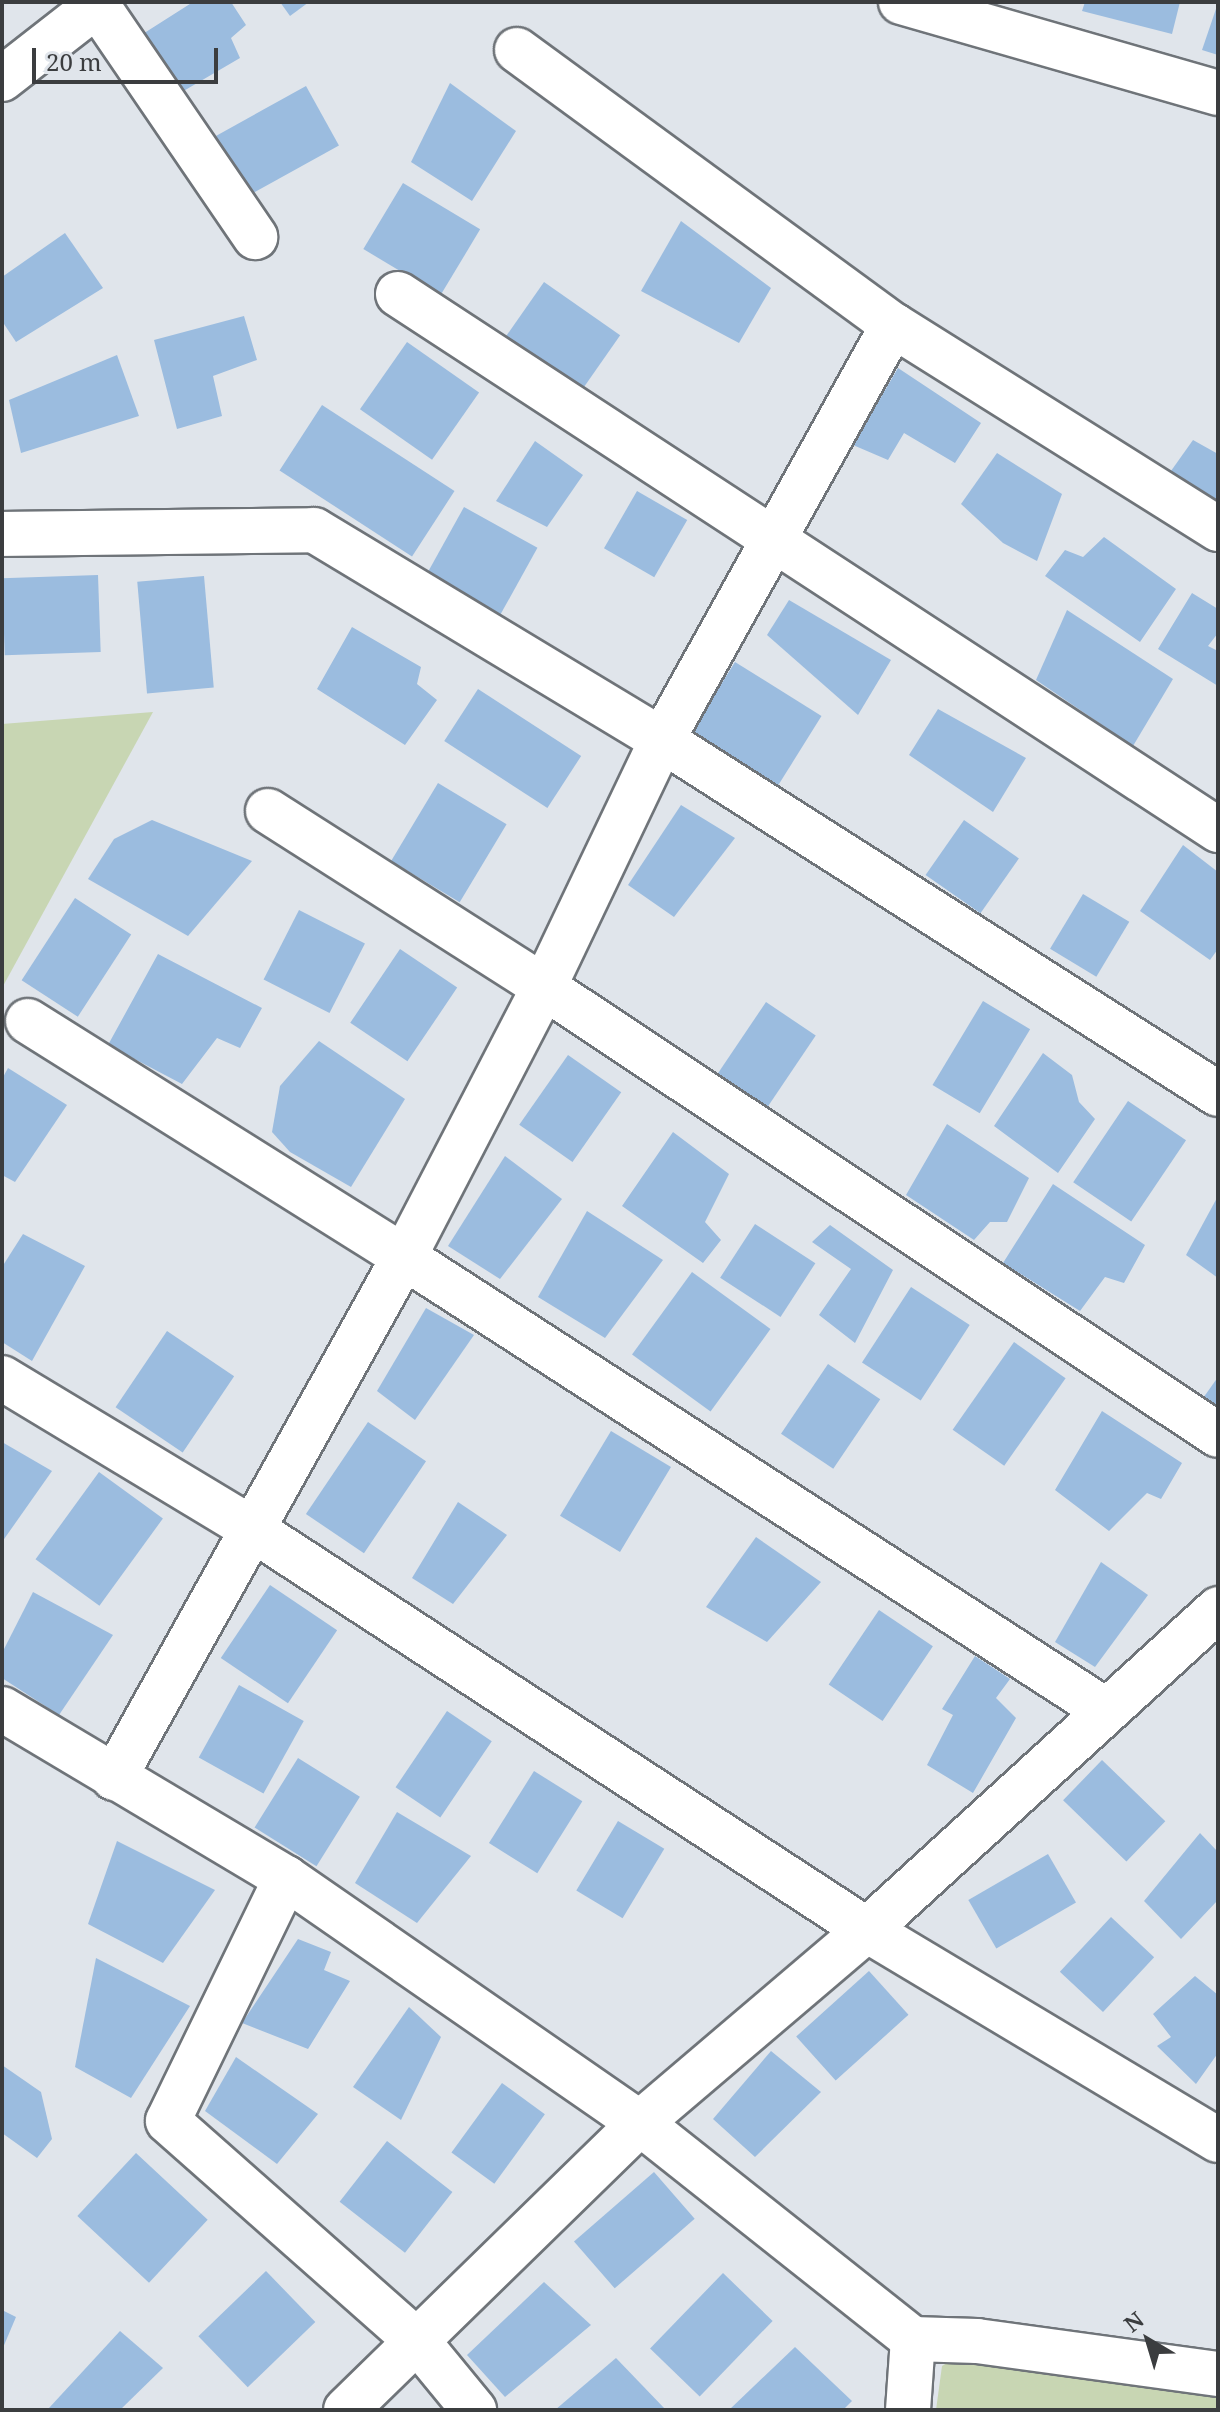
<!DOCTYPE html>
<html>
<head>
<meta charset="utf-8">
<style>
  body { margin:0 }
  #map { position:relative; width:1220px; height:2412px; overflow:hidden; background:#e0e5eb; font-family:"Noto Serif",serif }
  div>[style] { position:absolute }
  .green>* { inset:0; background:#c8d6b3 }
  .building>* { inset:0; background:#9bbcdf; transform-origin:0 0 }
  .roads { filter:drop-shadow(2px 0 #6f7479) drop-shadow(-2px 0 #6f7479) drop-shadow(0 2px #6f7479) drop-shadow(0 -2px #6f7479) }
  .street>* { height:44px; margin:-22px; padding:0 22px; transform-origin:22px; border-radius:22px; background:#fff }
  span { translate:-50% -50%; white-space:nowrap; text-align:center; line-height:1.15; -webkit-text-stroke:6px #e0e5eb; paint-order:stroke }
  .frame { position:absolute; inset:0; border:4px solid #3b3d3f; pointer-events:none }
  .north { position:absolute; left:1108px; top:2300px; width:80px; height:80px; -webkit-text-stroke:6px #e0e5eb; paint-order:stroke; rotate:322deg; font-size:22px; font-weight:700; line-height:32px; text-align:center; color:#3b3d3f }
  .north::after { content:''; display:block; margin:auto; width:28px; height:36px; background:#3b3d3f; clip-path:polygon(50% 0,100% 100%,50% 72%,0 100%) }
  .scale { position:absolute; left:32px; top:48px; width:186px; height:36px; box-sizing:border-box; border:4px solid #3b3d3f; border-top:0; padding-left:10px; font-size:24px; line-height:28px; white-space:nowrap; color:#3b3d3f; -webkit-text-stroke:6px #e0e5eb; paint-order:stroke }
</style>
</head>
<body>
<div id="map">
  <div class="green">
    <div style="clip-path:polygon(153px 712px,2px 988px,2px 724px)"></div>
    <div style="clip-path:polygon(966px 2351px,1218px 2398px,1218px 2410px,936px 2410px,942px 2366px)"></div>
  </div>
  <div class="building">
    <div style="clip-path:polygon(193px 2px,231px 2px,246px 25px,231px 38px,240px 58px,175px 96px,138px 37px)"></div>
    <div style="clip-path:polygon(280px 2px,309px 2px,290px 16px)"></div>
    <div style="clip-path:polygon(1085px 2px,1180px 2px,1172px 34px,1082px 11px)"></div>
    <div style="clip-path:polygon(1218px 3px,1218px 55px,1202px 50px)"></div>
    <div style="clip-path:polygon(450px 83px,516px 131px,472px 201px,411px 162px)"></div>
    <div style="left:306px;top:86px;width:68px;height:103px;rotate:61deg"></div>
    <div style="left:403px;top:183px;width:90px;height:77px;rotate:31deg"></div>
    <div style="clip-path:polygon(681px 221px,771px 288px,739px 343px,641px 291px)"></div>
    <div style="clip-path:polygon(65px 233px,103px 288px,16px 342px,2px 321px,2px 277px)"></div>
    <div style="left:544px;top:282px;width:93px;height:71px;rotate:35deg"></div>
    <div style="clip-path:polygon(244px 316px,257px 360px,213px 376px,222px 416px,177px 429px,154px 340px)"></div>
    <div style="left:407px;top:342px;width:88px;height:82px;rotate:35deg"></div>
    <div style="clip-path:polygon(117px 355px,139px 416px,21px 453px,9px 400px)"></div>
    <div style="clip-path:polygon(898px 368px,981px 423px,955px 463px,904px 433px,888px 460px,853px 445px)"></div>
    <div style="left:322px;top:405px;width:158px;height:78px;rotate:33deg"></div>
    <div style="clip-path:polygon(1193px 440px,1218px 454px,1218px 512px,1166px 478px)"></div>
    <div style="clip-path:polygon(535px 441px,583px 475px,547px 527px,496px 501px)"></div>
    <div style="clip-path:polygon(997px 453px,1062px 494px,1037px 561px,1003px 543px,961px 504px)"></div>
    <div style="left:637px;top:491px;width:58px;height:66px;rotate:30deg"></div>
    <div style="left:464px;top:507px;width:84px;height:81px;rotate:29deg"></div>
    <div style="clip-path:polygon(1104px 537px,1176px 589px,1140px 642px,1045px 576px,1065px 550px,1083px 557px)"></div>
    <div style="left:98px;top:575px;width:77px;height:96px;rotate:88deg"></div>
    <div style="left:204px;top:576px;width:112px;height:67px;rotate:85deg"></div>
    <div style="clip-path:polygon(1192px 593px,1218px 609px,1218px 633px,1208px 646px,1218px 651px,1218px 686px,1158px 649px)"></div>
    <div style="clip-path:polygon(789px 600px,891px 660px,858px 715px,767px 635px)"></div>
    <div style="clip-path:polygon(1067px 610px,1173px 679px,1133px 746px,1036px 680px)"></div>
    <div style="clip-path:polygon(352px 627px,421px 667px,417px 684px,437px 700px,405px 745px,317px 689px)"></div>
    <div style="left:735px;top:662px;width:102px;height:84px;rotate:32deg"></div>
    <div style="left:478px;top:689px;width:123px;height:62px;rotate:33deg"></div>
    <div style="clip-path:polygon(938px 709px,1026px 758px,993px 812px,909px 755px)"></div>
    <div style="left:438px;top:783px;width:80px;height:91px;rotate:31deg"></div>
    <div style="clip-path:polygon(681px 805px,735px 838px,674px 917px,628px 885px)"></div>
    <div style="clip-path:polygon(152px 820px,252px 861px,188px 936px,88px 879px,114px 839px)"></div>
    <div style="left:964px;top:820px;width:67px;height:67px;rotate:35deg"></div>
    <div style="clip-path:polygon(1183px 845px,1218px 872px,1218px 949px,1210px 960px,1140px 911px)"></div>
    <div style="left:1083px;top:894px;width:54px;height:64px;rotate:31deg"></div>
    <div style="left:75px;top:898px;width:67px;height:98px;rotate:33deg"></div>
    <div style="left:299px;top:910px;width:74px;height:78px;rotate:27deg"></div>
    <div style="left:400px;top:949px;width:69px;height:89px;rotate:34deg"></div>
    <div style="clip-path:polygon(158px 954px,262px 1008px,240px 1048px,217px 1038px,182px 1084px,108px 1045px)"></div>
    <div style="left:983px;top:1001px;width:55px;height:98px;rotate:31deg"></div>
    <div style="left:766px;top:1002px;width:60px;height:88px;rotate:34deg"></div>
    <div style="clip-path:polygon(319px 1041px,405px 1099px,351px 1187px,290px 1152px,272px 1132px,280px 1086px)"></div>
    <div style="clip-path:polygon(1043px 1053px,1072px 1075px,1079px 1102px,1095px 1119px,1058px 1173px,994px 1126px)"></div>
    <div style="left:568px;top:1055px;width:65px;height:85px;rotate:35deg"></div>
    <div style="clip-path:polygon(8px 1068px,67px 1105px,15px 1182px,2px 1175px,2px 1079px)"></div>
    <div style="left:1128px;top:1101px;width:70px;height:98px;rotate:34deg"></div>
    <div style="clip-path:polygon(947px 1124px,1029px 1178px,1007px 1222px,990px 1222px,974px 1240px,906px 1195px)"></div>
    <div style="clip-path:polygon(673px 1132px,729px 1174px,705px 1222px,721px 1240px,703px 1263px,622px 1206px)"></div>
    <div style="clip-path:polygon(505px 1156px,562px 1199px,500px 1279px,448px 1246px)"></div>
    <div style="clip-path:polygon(1053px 1184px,1145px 1245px,1124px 1283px,1105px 1277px,1080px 1311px,1003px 1263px)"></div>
    <div style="clip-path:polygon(1218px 1196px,1218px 1278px,1186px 1255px)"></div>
    <div style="clip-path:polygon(587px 1211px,663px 1260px,605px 1338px,538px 1297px)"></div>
    <div style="left:755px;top:1224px;width:72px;height:64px;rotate:33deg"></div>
    <div style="clip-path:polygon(830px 1225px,893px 1270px,855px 1343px,819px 1315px,851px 1269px,812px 1242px)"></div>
    <div style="clip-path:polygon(23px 1234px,85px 1266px,32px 1361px,2px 1342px,2px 1267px)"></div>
    <div style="left:692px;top:1272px;width:97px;height:102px;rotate:36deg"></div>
    <div style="left:911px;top:1287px;width:70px;height:90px;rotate:33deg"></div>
    <div style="clip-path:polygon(426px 1308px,474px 1335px,415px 1420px,377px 1391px)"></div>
    <div style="left:167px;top:1331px;width:81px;height:92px;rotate:34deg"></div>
    <div style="left:1014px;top:1342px;width:63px;height:107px;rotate:35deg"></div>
    <div style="left:828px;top:1364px;width:63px;height:84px;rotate:34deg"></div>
    <div style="clip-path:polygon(1218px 1377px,1218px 1412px,1201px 1401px)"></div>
    <div style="clip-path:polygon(1102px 1411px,1182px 1463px,1161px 1499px,1147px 1493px,1109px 1531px,1055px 1490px)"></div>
    <div style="left:368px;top:1422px;width:70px;height:111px;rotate:34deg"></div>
    <div style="left:611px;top:1431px;width:70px;height:99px;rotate:31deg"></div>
    <div style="clip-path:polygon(2px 1442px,52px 1471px,2px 1542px)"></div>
    <div style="left:99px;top:1472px;width:79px;height:108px;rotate:36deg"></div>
    <div style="clip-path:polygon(458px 1502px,507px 1535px,453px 1604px,412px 1578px)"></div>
    <div style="clip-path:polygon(756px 1537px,821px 1582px,767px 1642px,706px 1607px)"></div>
    <div style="clip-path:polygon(1101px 1562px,1148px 1595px,1095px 1667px,1055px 1642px)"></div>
    <div style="left:270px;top:1585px;width:81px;height:88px;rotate:34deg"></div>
    <div style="clip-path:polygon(33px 1592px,113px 1635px,59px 1715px,2px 1678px,2px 1653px)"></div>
    <div style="left:879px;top:1610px;width:65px;height:90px;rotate:34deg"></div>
    <div style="clip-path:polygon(975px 1656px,1010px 1679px,996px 1698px,1016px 1718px,973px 1793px,927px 1765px,953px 1715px,942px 1709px)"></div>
    <div style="left:239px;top:1685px;width:74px;height:83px;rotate:29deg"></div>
    <div style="left:447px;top:1711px;width:54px;height:92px;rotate:34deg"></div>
    <div style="left:298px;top:1758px;width:73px;height:82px;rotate:32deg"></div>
    <div style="left:1102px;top:1760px;width:88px;height:56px;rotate:44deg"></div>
    <div style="left:534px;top:1771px;width:57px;height:85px;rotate:32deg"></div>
    <div style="clip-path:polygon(397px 1812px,471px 1856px,417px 1923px,355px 1883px)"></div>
    <div style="left:618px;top:1821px;width:54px;height:81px;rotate:31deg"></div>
    <div style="clip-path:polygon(1200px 1833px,1218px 1852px,1218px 1900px,1181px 1939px,1144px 1901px)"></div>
    <div style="clip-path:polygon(117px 1841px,215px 1890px,163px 1963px,88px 1924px)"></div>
    <div style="left:1048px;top:1854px;width:56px;height:92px;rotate:60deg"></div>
    <div style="left:1111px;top:1917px;width:59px;height:75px;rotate:43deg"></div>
    <div style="clip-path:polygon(298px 1939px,331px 1952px,324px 1970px,350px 1981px,308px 2049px,242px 2023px)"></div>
    <div style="clip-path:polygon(96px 1958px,190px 2006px,131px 2098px,75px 2067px)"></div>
    <div style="left:869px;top:1971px;width:59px;height:98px;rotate:48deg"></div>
    <div style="clip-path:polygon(1195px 1976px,1218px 1995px,1218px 2053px,1196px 2084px,1157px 2046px,1171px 2037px,1153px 2014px)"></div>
    <div style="clip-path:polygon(409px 2007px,441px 2037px,401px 2120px,353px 2087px)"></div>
    <div style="clip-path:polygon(771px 2051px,821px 2092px,755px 2157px,713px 2119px)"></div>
    <div style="clip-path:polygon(236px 2057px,318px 2114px,277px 2164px,205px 2111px)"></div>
    <div style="clip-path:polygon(2px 2065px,41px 2092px,52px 2139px,37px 2158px,2px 2133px)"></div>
    <div style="left:502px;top:2083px;width:53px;height:86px;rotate:36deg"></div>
    <div style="left:387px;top:2141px;width:83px;height:77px;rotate:38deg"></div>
    <div style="left:136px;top:2153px;width:98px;height:86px;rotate:43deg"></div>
    <div style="left:654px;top:2172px;width:62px;height:106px;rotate:49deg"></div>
    <div style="left:266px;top:2271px;width:71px;height:94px;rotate:46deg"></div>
    <div style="left:723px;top:2273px;width:69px;height:105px;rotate:44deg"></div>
    <div style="clip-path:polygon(544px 2282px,591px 2325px,505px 2397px,467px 2355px)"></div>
    <div style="clip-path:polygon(2px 2310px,16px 2317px,2px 2350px)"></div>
    <div style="clip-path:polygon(120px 2331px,163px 2368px,120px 2410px,49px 2408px)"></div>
    <div style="clip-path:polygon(795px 2347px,852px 2401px,843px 2410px,729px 2410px)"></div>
    <div style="clip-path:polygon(616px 2358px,666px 2410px,555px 2410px)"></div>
  </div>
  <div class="roads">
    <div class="street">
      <div style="left:901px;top:2px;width:330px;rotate:16deg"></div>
      <div style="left:97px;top:5px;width:281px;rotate:55.7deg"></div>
      <div style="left:517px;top:50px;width:466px;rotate:36.2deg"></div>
      <div style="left:893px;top:325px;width:384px;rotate:32.1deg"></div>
      <div style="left:2px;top:79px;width:125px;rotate:-37.9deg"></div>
      <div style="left:398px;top:294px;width:980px;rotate:33.17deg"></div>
      <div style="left:2px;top:534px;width:312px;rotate:-0.7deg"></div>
      <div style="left:314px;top:530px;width:406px;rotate:31.1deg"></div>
      <div style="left:662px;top:740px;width:659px;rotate:32.48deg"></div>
      <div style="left:268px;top:811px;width:327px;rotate:32.5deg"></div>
      <div style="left:544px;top:987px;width:809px;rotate:33.61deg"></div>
      <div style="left:28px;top:1021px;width:444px;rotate:32.1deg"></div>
      <div style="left:404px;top:1257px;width:835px;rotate:32.87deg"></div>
      <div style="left:2px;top:1378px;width:292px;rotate:31.1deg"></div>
      <div style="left:252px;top:1529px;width:734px;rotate:33.11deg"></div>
      <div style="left:867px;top:1930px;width:409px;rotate:30.9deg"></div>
      <div style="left:2px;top:1709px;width:330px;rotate:30.8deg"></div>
      <div style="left:286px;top:1878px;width:431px;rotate:34.7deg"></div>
      <div style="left:640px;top:2123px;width:348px;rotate:38.4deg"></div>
      <div style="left:913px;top:2339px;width:64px;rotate:1.8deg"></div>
      <div style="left:977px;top:2341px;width:243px;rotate:7.8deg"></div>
      <div style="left:114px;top:1778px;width:596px;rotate:-60.9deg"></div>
      <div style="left:404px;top:1257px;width:304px;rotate:-62.6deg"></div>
      <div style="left:544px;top:987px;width:274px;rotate:-64.5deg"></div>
      <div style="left:662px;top:740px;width:475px;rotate:-60.9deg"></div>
      <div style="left:286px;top:1878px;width:270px;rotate:115.9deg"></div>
      <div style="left:168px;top:2121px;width:335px;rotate:41.5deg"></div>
      <div style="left:419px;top:2343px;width:87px;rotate:50.6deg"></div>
      <div style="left:346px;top:2410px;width:411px;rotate:-44.3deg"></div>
      <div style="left:640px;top:2123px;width:298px;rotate:-40.4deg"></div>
      <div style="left:867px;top:1930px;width:476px;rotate:-42.4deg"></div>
      <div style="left:908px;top:2410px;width:71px;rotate:-86deg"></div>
    </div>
  </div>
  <div class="frame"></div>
  <div class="north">N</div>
  <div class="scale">20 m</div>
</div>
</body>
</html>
